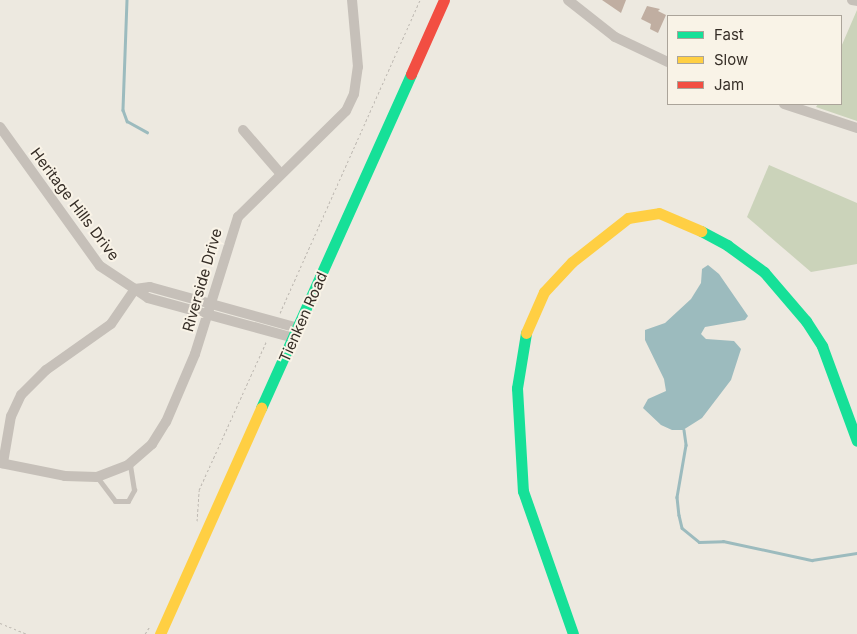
<!DOCTYPE html>
<html>
<head>
<meta charset="utf-8">
<style>
  body { margin:0 }
  #map { position:relative; width:857px; height:634px; overflow:hidden; background:#ede9e0; font-family:Inter,sans-serif }
  div>[style] { position:absolute }
  .green>* { inset:0; background:#cbd3ba }
  .water>* { inset:0; background:#9cbbbe }
  .stream>* { height:2.5px; margin:-1.25px; padding:0 1.25px; transform-origin:1.25px; border-radius:1.25px; background:#9cbbbe }
  .building>* { inset:0; background:#c0aea1 }
  .path>* { height:1px; margin-top:-0.5px; transform-origin:0; background:repeating-linear-gradient(90deg,#beb9b2 0 2.5px,transparent 0 5px) }
  .lane>* { height:5px; margin:-2.5px; padding:0 2.5px; transform-origin:2.5px; border-radius:2.5px; background:#c6c0b9 }
  .street>* { height:10px; margin:-5px; padding:0 5px; transform-origin:5px; border-radius:5px; background:#c6c0b9 }
  .fast>* { height:11px; margin:-5.5px; padding:0 5.5px; transform-origin:5.5px; border-radius:5.5px; background:#16e098 }
  .slow>* { height:11px; margin:-5.5px; padding:0 5.5px; transform-origin:5.5px; border-radius:5.5px; background:#ffcf43 }
  .jam>* { height:11px; margin:-5.5px; padding:0 5.5px; transform-origin:5.5px; border-radius:5.5px; background:#f24e42 }
  span { translate:-50% -50%; white-space:nowrap; text-align:center; line-height:1.15; -webkit-text-stroke:4px #f9f3e7; paint-order:stroke }
  .street-label { font-size:15px; color:#362e27 }
  .legend { position:absolute; left:667px; top:15px; width:175px; height:90px; box-sizing:border-box; background:#f9f3e7; border:1px solid #aba49a; margin:0; padding:6px 9px; list-style:none; font-size:15px; color:#362e27 }
  .legend li { display:flex; align-items:center; gap:10px; height:25px }
  .legend b { width:25px; border:1px solid #aba49a }
</style>
</head>
<body>
<div id="map">
  <div class="green">
    <div style="clip-path:polygon(857px 10px,857px 121px,816px 107px,818px 104px,841px 104px,841px 47px)"></div>
    <div style="clip-path:polygon(769px 165px,857px 203px,857px 264px,811px 272px,747px 217px)"></div>
  </div>
  <div class="water">
    <div style="clip-path:polygon(708px 265px,719px 274px,748px 316px,745px 320px,705px 327px,701px 334px,706px 339px,734px 341px,741px 349px,731px 380px,702px 418px,683px 430px,672px 430px,661px 425px,643px 408px,648px 399px,666px 391px,664px 379px,645px 340px,645px 330px,665px 323px,691px 299px,701px 283px,702px 269px)"></div>
  </div>
  <div class="stream">
    <div style="left:127px;top:0;width:110px;rotate:92.1deg"></div>
    <div style="left:123px;top:110px;width:12px;rotate:70deg"></div>
    <div style="left:127px;top:121px;width:23px;rotate:29deg"></div>
    <div style="left:684px;top:430px;width:15px;rotate:82deg"></div>
    <div style="left:686px;top:445px;width:53px;rotate:99.8deg"></div>
    <div style="left:677px;top:497px;width:18px;rotate:84deg"></div>
    <div style="left:679px;top:515px;width:13px;rotate:77deg"></div>
    <div style="left:682px;top:528px;width:22px;rotate:39deg"></div>
    <div style="left:699px;top:542px;width:24px;rotate:-2deg"></div>
    <div style="left:723px;top:541px;width:91px;rotate:12.1deg"></div>
    <div style="left:812px;top:560px;width:46px;rotate:-8.8deg"></div>
  </div>
  <div class="building">
    <div style="clip-path:polygon(602px 0,626px 0,621px 13px)"></div>
    <div style="clip-path:polygon(647px 6px,660px 9px,658px 11px,666px 15px,658px 33px,650px 29px,651px 24px,641px 19px)"></div>
  </div>
  <div class="path">
    <div style="left:280px;top:313px;width:343px;rotate:-65.9deg"></div>
    <div style="left:197px;top:521px;width:31px;rotate:-86deg"></div>
    <div style="left:199px;top:490px;width:165px;rotate:-65.6deg"></div>
    <div style="left:0;top:623px;width:29px;rotate:22deg"></div>
    <div style="left:145px;top:634px;width:9px;rotate:-58deg"></div>
  </div>
  <div class="lane">
    <div style="left:97px;top:477px;width:30px;rotate:53deg"></div>
    <div style="left:115px;top:501px;width:13px"></div>
    <div style="left:128px;top:501px;width:13px;rotate:-61deg"></div>
    <div style="left:134px;top:490px;width:26px;rotate:-99deg"></div>
  </div>
  <div class="street">
    <div style="left:568px;top:0;width:60px;rotate:38.2deg"></div>
    <div style="left:615px;top:37px;width:59px;rotate:25.3deg"></div>
    <div style="left:852px;top:0;width:5px;rotate:11deg"></div>
    <div style="left:784px;top:104px;width:77px;rotate:18.2deg"></div>
    <div style="left:0;top:127px;width:171px;rotate:54.3deg"></div>
    <div style="left:100px;top:266px;width:42px;rotate:33.3deg"></div>
    <div style="left:135px;top:289px;width:42px;rotate:124.4deg"></div>
    <div style="left:111px;top:324px;width:80px;rotate:144.7deg"></div>
    <div style="left:46px;top:370px;width:35px;rotate:135deg"></div>
    <div style="left:21px;top:395px;width:23px;rotate:115deg"></div>
    <div style="left:11px;top:416px;width:48px;rotate:99.7deg"></div>
    <div style="left:243px;top:130px;width:58px;rotate:49.2deg"></div>
    <div style="left:294px;top:338px;width:151px;rotate:-164.7deg"></div>
    <div style="left:148px;top:298px;width:16px;rotate:-145deg"></div>
    <div style="left:135px;top:289px;width:15px;rotate:-8deg"></div>
    <div style="left:150px;top:287px;width:154px;rotate:15.5deg"></div>
    <div style="left:0;top:463px;width:66px;rotate:11.3deg"></div>
    <div style="left:65px;top:476px;width:32px;rotate:2deg"></div>
    <div style="left:97px;top:477px;width:33px;rotate:-21deg"></div>
    <div style="left:128px;top:465px;width:32px;rotate:-41deg"></div>
    <div style="left:152px;top:444px;width:26px;rotate:-58deg"></div>
    <div style="left:166px;top:422px;width:74px;rotate:-66.9deg"></div>
    <div style="left:195px;top:354px;width:144px;rotate:-72.6deg"></div>
    <div style="left:238px;top:217px;width:151px;rotate:-44.5deg"></div>
    <div style="left:346px;top:111px;width:19px;rotate:-65deg"></div>
    <div style="left:354px;top:94px;width:27px;rotate:-82deg"></div>
    <div style="left:358px;top:67px;width:67px;rotate:-95.1deg"></div>
  </div>
  <div class="fast">
    <div style="left:701px;top:231px;width:30px;rotate:28deg"></div>
    <div style="left:727px;top:245px;width:46px;rotate:36.1deg"></div>
    <div style="left:764px;top:272px;width:65px;rotate:49.4deg"></div>
    <div style="left:806px;top:321px;width:30px;rotate:57deg"></div>
    <div style="left:822px;top:346px;width:101px;rotate:69.8deg"></div>
    <div style="left:526px;top:333px;width:56px;rotate:99.3deg"></div>
    <div style="left:517px;top:388px;width:103px;rotate:86.7deg"></div>
    <div style="left:523px;top:491px;width:151px;rotate:70.7deg"></div>
    <div style="left:261px;top:408px;width:366px;rotate:-65.8deg"></div>
  </div>
  <div class="slow">
    <div style="left:526px;top:333px;width:45px;rotate:-66.3deg"></div>
    <div style="left:544px;top:292px;width:41px;rotate:-47deg"></div>
    <div style="left:572px;top:262px;width:71px;rotate:-38.2deg"></div>
    <div style="left:628px;top:218px;width:31px;rotate:-9deg"></div>
    <div style="left:659px;top:213px;width:46px;rotate:23.2deg"></div>
    <div style="left:160px;top:634px;width:248px;rotate:-65.9deg"></div>
  </div>
  <div class="jam">
    <div style="left:411px;top:74px;width:81px;rotate:-66deg"></div>
  </div>
  <div class="street-label">
    <span style="left:75px;top:204px;rotate:53deg">Heritage Hills Drive</span>
    <span style="left:202px;top:280px;rotate:-74deg">Riverside Drive</span>
    <span style="left:303px;top:317px;rotate:-66deg">Tienken Road</span>
  </div>
  <ul class="legend">
  <li><b style="height:6px;background:#16e098"></b>Fast</li>
  <li><b style="height:6px;background:#ffcf43"></b>Slow</li>
  <li><b style="height:6px;background:#f24e42"></b>Jam</li>
  </ul>
</div>
</body>
</html>
